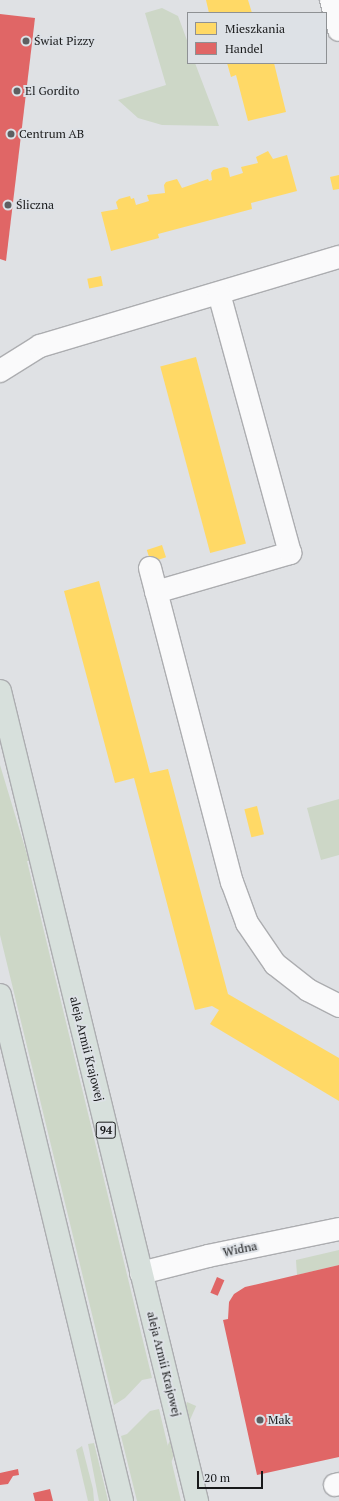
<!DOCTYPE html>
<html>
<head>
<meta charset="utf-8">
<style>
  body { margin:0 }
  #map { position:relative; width:339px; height:1501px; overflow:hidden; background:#dfe1e4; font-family:"PT Serif",serif }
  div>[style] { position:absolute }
  .green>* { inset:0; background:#cdd7c7; transform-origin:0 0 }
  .homes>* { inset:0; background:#ffd966; transform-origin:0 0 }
  .shops>* { inset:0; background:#e06666; transform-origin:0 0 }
  .roads { filter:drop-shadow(1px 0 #acadb0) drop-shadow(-1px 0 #acadb0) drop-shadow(0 1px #acadb0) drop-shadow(0 -1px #acadb0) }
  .street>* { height:22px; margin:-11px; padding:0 11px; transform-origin:11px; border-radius:11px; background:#fafafb }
  .primary>* { height:22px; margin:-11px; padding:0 11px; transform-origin:11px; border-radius:11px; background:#d7e0dc }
  .dots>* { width:11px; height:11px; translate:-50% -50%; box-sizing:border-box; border:2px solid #dde1e6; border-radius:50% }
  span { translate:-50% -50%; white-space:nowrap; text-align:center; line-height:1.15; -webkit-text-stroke:4px #dde1e6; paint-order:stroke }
  .shield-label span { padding:1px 3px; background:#dde1e6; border:1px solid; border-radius:3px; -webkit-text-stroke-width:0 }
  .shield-label { font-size:11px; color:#18191a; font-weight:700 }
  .poi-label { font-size:12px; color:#18191a }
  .left { translate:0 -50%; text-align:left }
  .street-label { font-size:12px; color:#18191a }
  .legend { position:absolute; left:187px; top:12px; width:140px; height:52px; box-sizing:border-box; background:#dde1e6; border:1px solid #8e9194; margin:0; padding:5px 7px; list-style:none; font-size:12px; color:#18191a }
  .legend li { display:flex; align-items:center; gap:8px; height:20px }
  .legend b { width:20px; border:1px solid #8e9194 }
  .scale { position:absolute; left:197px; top:1471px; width:66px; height:18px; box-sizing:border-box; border:2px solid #18191a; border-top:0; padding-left:5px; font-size:12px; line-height:14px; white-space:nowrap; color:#18191a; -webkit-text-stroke:3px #dde1e6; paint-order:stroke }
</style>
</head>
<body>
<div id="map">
  <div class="green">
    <div style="clip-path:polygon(162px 8px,178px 16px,188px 43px,188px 63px,195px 63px,219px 126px,162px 125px,138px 118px,118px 100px,166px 85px,145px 13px)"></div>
    <div style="clip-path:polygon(0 765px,29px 861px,27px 861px,152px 1378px,142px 1380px,125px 1398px,114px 1405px,0 935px)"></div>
    <div style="clip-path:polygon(339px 799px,339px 855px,321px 860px,307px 808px)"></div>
    <div style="clip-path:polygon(339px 1250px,339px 1265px,297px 1275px,296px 1260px)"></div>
    <div style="left:187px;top:1402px;width:10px;height:102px;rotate:24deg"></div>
    <div style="clip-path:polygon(159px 1409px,181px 1501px,137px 1501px,121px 1436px,127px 1434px,150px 1411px)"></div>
    <div style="clip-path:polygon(94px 1443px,106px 1492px,108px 1501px,99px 1501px,88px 1444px)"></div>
    <div style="clip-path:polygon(82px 1446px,93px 1489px,94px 1501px,88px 1501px,76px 1450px)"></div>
  </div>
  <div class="homes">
    <div style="clip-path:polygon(206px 0,248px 0,252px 13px,209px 13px)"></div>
    <div style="clip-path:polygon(227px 63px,274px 63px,286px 112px,248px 121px,236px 75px,231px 77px)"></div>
    <div style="clip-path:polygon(268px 151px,273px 159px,287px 155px,297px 191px,251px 203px,252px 209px,158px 234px,159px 238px,111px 251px,101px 212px,118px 209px,116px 202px,119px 199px,130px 196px,131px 199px,134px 198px,136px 205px,149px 201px,147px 195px,165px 193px,164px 185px,166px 182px,177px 179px,182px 188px,208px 179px,209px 181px,212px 180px,211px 173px,213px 170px,224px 167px,228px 168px,230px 177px,243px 173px,241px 167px,258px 163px,256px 157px)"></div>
    <div style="clip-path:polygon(339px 175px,339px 189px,333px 190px,330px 177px)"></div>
    <div style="left:101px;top:276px;width:10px;height:14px;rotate:79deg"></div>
    <div style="left:196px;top:357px;width:193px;height:37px;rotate:75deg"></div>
    <div style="left:162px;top:545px;width:13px;height:16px;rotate:72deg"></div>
    <div style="clip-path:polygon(99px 581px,150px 773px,168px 769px,228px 994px,339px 1058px,339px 1101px,210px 1024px,219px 1010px,212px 1006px,195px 1010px,134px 778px,115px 783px,64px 591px)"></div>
    <div style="left:257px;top:806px;width:29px;height:13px;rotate:76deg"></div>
  </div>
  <div class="shops">
    <div style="clip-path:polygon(0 14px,35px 18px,6px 261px,0 259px)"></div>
    <div style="clip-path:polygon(339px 1265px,339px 1457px,257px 1475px,223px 1320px,228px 1319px,229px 1302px,234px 1294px,245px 1287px)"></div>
    <div style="left:217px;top:1277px;width:8px;height:17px;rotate:23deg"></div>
    <div style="clip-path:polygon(18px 1469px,19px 1475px,13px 1476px,8px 1484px,0 1485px,0 1473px)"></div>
    <div style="clip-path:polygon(50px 1489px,53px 1501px,35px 1501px,33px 1493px)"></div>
  </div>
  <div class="roads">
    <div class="street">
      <div style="left:331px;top:0;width:31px;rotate:75deg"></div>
      <div style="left:0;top:371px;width:47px;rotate:-32deg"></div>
      <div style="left:40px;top:346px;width:312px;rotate:-16.6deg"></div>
      <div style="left:150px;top:568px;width:325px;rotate:75.4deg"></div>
      <div style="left:232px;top:882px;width:44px;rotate:69.9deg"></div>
      <div style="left:247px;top:923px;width:50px;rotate:55.7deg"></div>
      <div style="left:275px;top:964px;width:42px;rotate:38.2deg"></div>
      <div style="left:308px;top:990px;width:35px;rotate:27deg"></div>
      <div style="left:156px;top:592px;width:140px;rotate:-16.2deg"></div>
      <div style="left:290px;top:553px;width:269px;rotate:-105.3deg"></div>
      <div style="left:141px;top:1273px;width:69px;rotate:-14.2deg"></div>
      <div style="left:208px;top:1256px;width:134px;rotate:-11.6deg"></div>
      <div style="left:335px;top:1485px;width:4px;rotate:-14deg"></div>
    </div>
    <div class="primary">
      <div style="left:0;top:691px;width:834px;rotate:76.33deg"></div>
      <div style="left:0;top:995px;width:520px;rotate:76.44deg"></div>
    </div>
  </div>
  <div class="dots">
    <div style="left:26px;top:41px;background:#5e5f61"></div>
    <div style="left:17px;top:91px;background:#5e5f61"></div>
    <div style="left:11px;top:134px;background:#5e5f61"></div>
    <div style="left:8px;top:205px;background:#5e5f61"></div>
    <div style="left:260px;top:1420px;background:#5e5f61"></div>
  </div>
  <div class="shield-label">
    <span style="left:106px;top:1130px">94</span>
  </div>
  <div class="poi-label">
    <span class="left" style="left:34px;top:41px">Świat Pizzy</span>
    <span class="left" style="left:25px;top:91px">El Gordito</span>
    <span class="left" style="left:19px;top:134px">Centrum AB</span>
    <span class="left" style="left:16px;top:205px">Śliczna</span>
    <span class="left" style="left:268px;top:1420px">Mak</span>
  </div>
  <div class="street-label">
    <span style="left:87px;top:1049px;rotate:76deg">aleja Armii Krajowej</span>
    <span style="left:240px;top:1249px;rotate:-11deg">Widna</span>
    <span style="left:164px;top:1364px;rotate:76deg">aleja Armii Krajowej</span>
  </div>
  <ul class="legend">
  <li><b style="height:11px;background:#ffd966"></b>Mieszkania</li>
  <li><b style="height:11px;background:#e06666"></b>Handel</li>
  </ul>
  <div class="scale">20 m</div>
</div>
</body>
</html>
